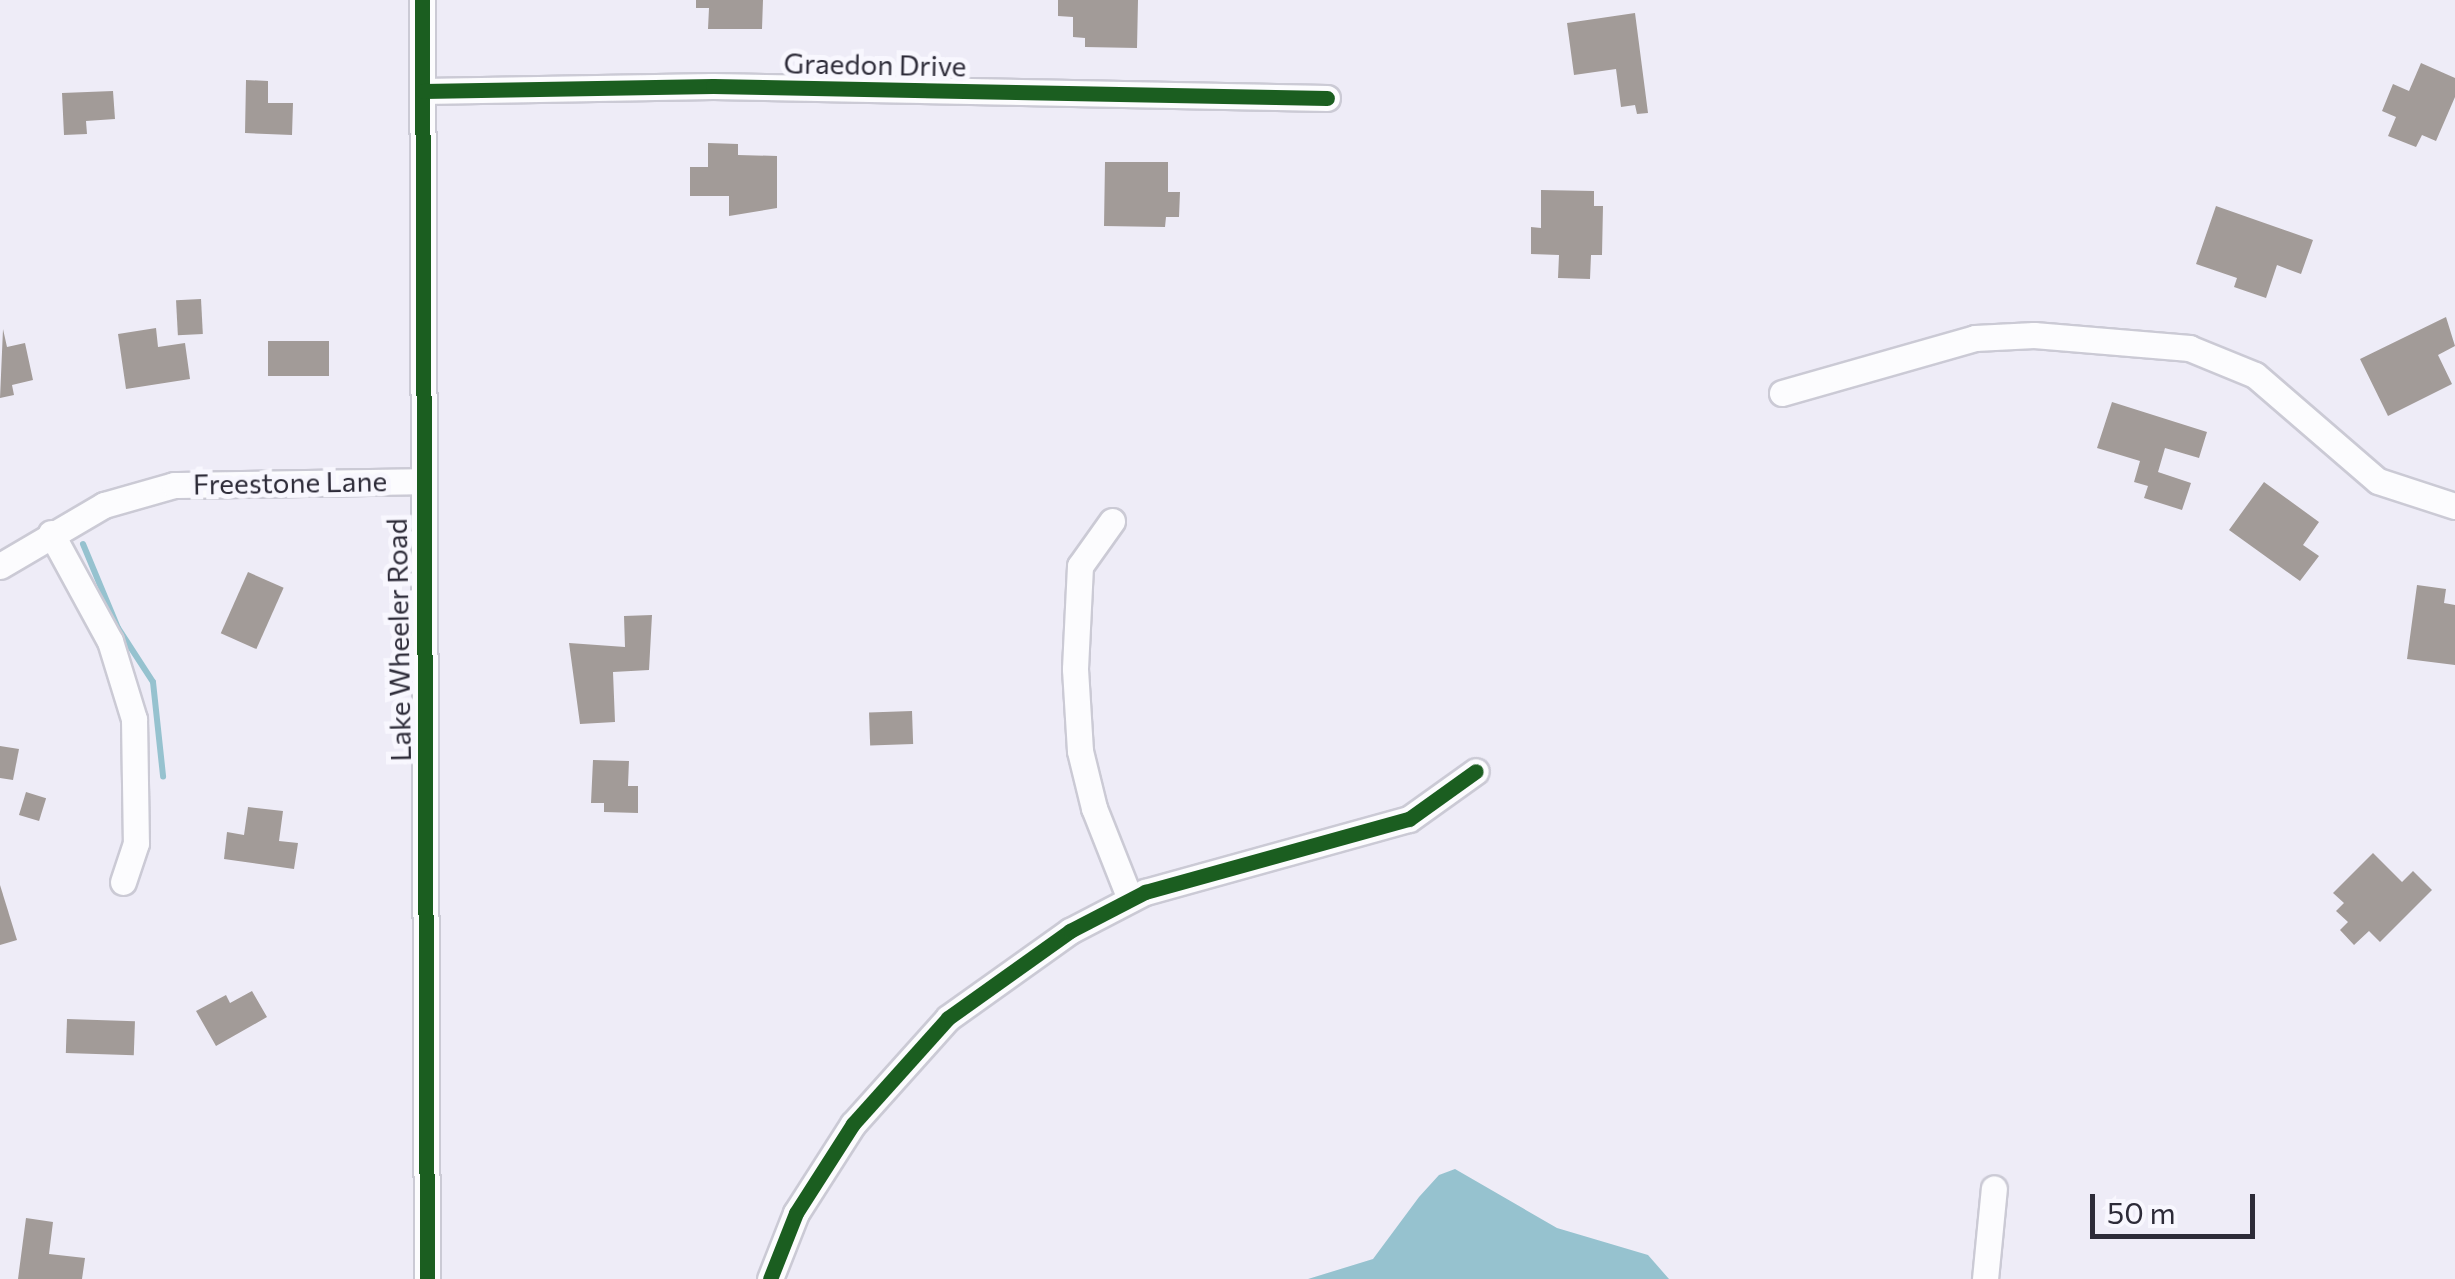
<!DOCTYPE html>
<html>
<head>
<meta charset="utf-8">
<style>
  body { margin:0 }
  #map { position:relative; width:2455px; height:1279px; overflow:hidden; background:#eeecf7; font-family:Commissioner,sans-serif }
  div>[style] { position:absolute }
  .water>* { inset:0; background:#96c2cf }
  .stream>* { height:6px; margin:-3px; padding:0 3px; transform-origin:3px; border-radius:3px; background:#96c2cf }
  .building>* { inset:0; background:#a29b98; transform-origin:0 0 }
  .roads { filter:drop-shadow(2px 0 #cbcad5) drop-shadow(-2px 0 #cbcad5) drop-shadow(0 2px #cbcad5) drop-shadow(0 -2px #cbcad5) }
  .minor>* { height:25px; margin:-12.5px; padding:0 12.5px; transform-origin:12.5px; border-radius:12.5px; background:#fcfcfe }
  .cycleway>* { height:15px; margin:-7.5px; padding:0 7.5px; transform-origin:7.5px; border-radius:7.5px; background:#1b5e20 }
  span { translate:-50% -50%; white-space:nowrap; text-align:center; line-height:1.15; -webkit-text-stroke:10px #f8f7fe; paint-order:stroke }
  .street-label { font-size:28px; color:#2d2b38 }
  .scale { position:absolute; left:2090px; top:1194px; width:165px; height:45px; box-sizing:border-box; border:5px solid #2d2b38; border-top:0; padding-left:12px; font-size:30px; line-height:35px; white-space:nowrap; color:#2d2b38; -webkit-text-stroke:8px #f8f7fe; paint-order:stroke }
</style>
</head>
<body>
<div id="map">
  <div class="water">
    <div style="clip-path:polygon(1455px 1169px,1557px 1228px,1648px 1255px,1669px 1279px,1308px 1279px,1373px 1259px,1419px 1197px,1439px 1175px)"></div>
  </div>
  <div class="stream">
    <div style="left:83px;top:544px;width:91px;rotate:67.4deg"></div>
    <div style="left:118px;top:628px;width:64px;rotate:57.1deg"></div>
    <div style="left:153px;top:682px;width:95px;rotate:83.9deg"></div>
  </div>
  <div class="building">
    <div style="clip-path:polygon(696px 0,763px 0,762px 29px,708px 29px,709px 8px,696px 8px)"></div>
    <div style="clip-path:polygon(1058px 0,1138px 0,1137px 48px,1085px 47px,1085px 38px,1073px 37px,1073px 17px,1058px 16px)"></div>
    <div style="clip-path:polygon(1635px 13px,1648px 113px,1637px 114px,1635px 105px,1621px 107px,1616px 69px,1574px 75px,1567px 23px)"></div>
    <div style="clip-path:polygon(2421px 63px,2455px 78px,2455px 97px,2436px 141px,2422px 135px,2416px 147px,2388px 136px,2396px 117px,2382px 111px,2393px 84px,2409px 91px)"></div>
    <div style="clip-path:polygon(246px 80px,268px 81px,268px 103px,293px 103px,292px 135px,245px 133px)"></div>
    <div style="clip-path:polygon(113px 91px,115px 119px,86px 121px,87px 134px,64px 135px,62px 93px)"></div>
    <div style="clip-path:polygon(708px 143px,738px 144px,738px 155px,777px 156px,777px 208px,729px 216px,729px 196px,690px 196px,690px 167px,708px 167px)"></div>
    <div style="clip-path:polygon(1105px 162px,1168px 162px,1168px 192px,1180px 192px,1179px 217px,1166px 217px,1165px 227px,1104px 226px)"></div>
    <div style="clip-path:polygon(1541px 190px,1594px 191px,1594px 206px,1603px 206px,1602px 255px,1591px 255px,1590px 279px,1558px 278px,1559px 255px,1531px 254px,1531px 227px,1541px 228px)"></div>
    <div style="clip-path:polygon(2216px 206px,2313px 240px,2301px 274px,2277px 265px,2266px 298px,2234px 287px,2237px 278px,2196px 264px)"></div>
    <div style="left:201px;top:299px;width:35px;height:25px;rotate:87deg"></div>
    <div style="clip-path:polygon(2446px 317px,2455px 346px,2438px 355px,2452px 384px,2388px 416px,2360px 359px)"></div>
    <div style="clip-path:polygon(156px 328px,158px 347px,185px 343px,190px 379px,126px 389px,118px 334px)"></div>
    <div style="clip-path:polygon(3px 329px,7px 347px,25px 343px,33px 380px,12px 385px,14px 395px,0 398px)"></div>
    <div style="left:329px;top:341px;width:35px;height:61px;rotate:90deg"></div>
    <div style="clip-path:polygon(2112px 402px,2207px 432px,2199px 458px,2165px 448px,2158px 472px,2191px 483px,2182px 510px,2144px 498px,2148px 486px,2134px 482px,2140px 461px,2097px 448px)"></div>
    <div style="clip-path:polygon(2264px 482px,2319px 522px,2303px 545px,2319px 556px,2300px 581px,2229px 530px)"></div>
    <div style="left:248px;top:572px;width:39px;height:67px;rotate:24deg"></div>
    <div style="clip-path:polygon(2417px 585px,2446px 589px,2444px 603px,2455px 605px,2455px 665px,2407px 659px)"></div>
    <div style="clip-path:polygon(652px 615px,649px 670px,613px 672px,615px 722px,580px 724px,569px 643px,625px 647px,624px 616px)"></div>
    <div style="left:912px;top:711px;width:33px;height:43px;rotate:88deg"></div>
    <div style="clip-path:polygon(0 746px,19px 749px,13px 780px,0 778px)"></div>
    <div style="clip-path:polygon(593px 760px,629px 761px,628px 786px,638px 786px,638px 813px,604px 812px,604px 803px,591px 803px)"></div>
    <div style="left:26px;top:792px;width:21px;height:24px;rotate:17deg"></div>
    <div style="clip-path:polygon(248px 807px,283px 811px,279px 841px,298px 843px,294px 869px,224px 859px,227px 832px,244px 835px)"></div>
    <div style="clip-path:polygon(2373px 853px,2402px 882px,2413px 871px,2432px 890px,2380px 942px,2369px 931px,2354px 945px,2340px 930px,2348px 922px,2336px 911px,2344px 903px,2333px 893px)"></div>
    <div style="clip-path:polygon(0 885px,17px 940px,0 945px)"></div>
    <div style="clip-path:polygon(252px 991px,267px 1017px,216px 1046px,196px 1011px,226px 995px,230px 1003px)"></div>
    <div style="left:67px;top:1019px;width:68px;height:34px;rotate:2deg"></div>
    <div style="clip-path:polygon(26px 1218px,53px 1222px,49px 1254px,85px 1258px,82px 1279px,18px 1279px)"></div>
  </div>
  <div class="roads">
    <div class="minor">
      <div style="left:422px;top:0;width:1279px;rotate:89.78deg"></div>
      <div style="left:423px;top:91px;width:290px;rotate:-1deg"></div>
      <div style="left:713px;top:86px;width:614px;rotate:1.12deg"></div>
      <div style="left:1782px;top:393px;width:201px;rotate:-15.9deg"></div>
      <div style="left:1975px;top:338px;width:59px;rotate:-2.9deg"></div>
      <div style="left:2034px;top:335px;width:156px;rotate:4.8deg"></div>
      <div style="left:2189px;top:348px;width:71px;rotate:22.2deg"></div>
      <div style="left:2255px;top:375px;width:162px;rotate:40.8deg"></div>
      <div style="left:2378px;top:481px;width:81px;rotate:18deg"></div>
      <div style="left:1112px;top:521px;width:55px;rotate:125.4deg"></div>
      <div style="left:1080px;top:566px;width:103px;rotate:92.8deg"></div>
      <div style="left:1075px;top:669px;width:82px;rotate:86.5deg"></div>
      <div style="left:1080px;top:751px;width:59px;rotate:76.2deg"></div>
      <div style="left:1094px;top:808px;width:98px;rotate:68.4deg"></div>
      <div style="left:51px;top:533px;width:123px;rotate:61.4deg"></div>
      <div style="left:110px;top:641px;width:82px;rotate:72.9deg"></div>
      <div style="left:134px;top:719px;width:124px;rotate:89.1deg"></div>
      <div style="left:136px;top:843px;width:41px;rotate:108.4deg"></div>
      <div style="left:0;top:566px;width:121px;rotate:-30.4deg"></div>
      <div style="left:104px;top:505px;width:73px;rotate:-15.9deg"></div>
      <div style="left:174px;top:485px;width:247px;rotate:-0.9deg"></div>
      <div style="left:770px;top:1279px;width:71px;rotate:-68.5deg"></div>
      <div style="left:796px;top:1213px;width:106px;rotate:-57.4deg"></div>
      <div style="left:853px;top:1124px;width:142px;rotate:-48.1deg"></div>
      <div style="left:948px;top:1018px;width:150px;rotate:-35.5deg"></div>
      <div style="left:1070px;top:931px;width:85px;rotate:-27.5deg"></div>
      <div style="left:1145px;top:892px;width:274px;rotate:-15.5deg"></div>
      <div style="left:1409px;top:819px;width:82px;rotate:-35.6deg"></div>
      <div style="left:1985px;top:1279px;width:91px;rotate:-84.4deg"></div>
    </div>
  </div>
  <div class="cycleway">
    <div style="left:422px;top:0;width:1279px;rotate:89.78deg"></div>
    <div style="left:423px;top:91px;width:290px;rotate:-1deg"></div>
    <div style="left:713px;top:86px;width:614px;rotate:1.12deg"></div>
    <div style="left:770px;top:1279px;width:71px;rotate:-68.5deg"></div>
    <div style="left:796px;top:1213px;width:106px;rotate:-57.4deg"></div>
    <div style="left:853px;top:1124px;width:142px;rotate:-48.1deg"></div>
    <div style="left:948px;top:1018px;width:150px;rotate:-35.5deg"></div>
    <div style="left:1070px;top:931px;width:85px;rotate:-27.5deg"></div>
    <div style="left:1145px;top:892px;width:274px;rotate:-15.5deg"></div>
    <div style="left:1409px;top:819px;width:82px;rotate:-35.6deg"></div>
  </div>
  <div class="street-label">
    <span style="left:875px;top:64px;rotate:1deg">Graedon Drive</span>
    <span style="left:290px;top:482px;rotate:-1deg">Freestone Lane</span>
    <span style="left:398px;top:640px;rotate:-91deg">Lake Wheeler Road</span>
  </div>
  <div class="scale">50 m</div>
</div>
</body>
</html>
